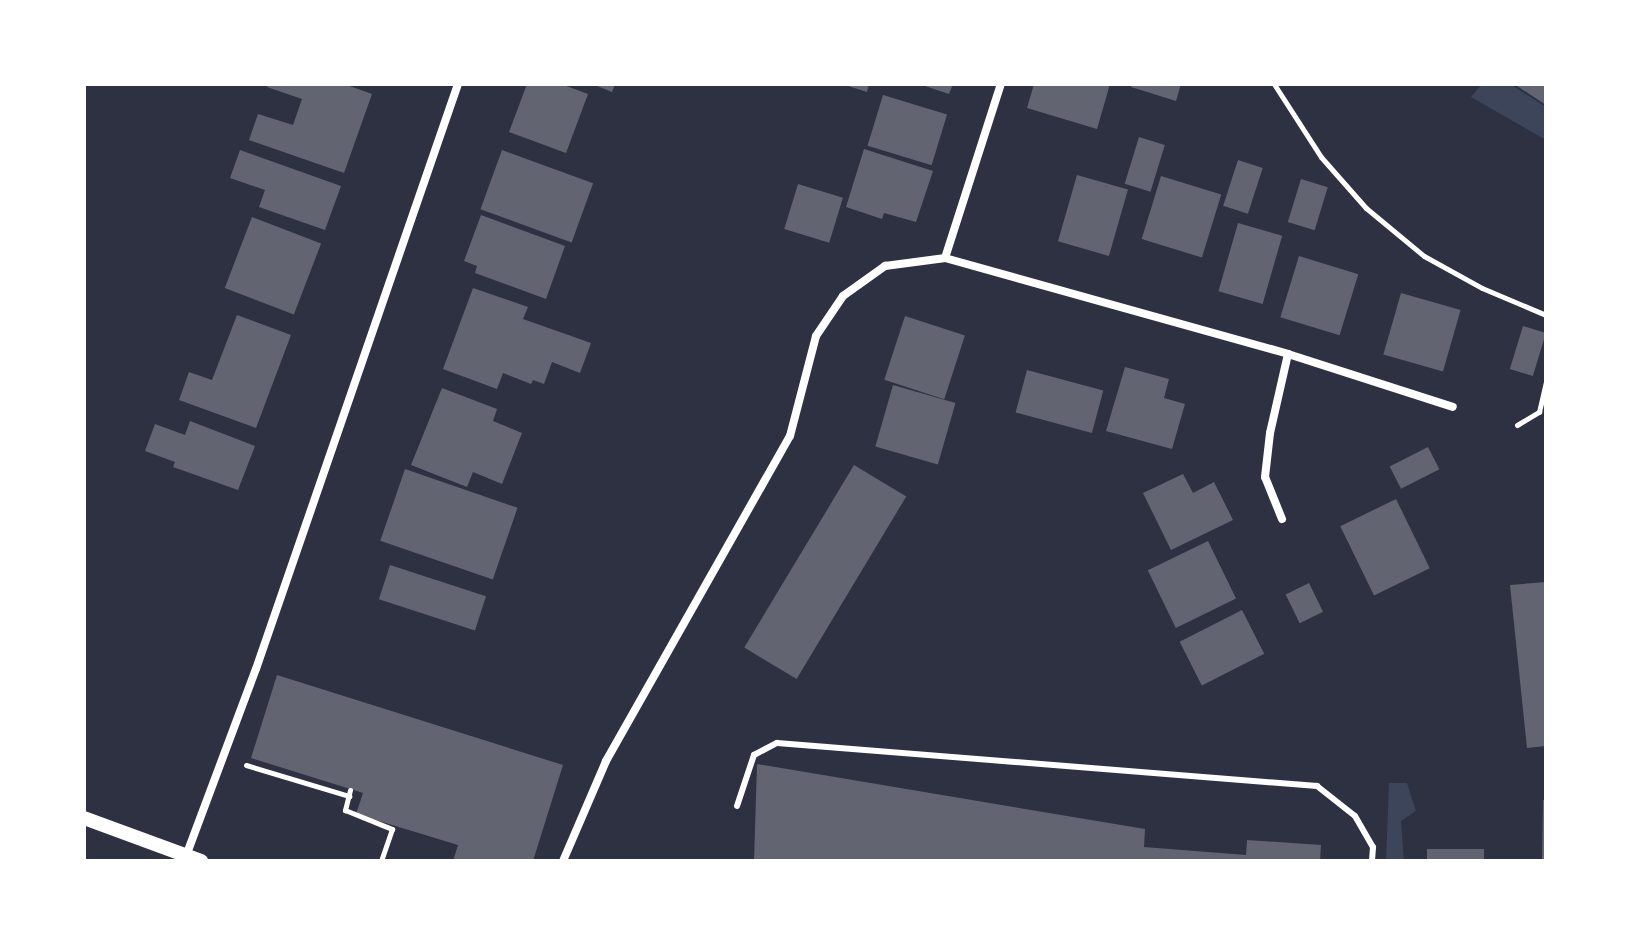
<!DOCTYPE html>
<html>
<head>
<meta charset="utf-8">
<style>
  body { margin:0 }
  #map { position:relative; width:1630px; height:945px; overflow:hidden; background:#2d3142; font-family:Lato,sans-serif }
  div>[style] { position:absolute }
  .green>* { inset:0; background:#3c4559 }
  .building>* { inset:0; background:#626471; transform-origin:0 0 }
  .path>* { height:5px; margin:-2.5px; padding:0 2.5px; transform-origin:2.5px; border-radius:2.5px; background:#fff }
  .service>* { height:6px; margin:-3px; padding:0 3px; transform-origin:3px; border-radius:3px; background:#fff }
  .minor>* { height:8px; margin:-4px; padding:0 4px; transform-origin:4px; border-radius:4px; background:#fff }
  .tertiary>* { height:14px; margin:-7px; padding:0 7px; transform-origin:7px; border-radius:7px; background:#fff }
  span { translate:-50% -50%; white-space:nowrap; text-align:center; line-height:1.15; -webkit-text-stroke:6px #fff; paint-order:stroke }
  .frame { position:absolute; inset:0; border:86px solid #fff; pointer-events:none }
</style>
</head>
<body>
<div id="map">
  <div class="green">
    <div style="clip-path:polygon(1482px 84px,1510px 84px,1546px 107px,1546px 140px,1471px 97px)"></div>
    <div style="clip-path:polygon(1389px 783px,1407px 783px,1416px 811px,1401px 821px,1404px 861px,1386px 861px)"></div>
  </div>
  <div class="building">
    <div style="clip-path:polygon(269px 84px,344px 84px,372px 94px,344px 173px,249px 140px,258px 114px,293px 125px,302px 99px,267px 87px)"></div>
    <div style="clip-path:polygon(527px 84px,561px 84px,588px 94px,566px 153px,509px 132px)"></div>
    <div style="clip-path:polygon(592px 84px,615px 84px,612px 92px)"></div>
    <div style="clip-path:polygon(842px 84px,869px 84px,867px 92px)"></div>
    <div style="clip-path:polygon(919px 84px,953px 84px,949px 94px)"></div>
    <div style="clip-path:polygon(1034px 84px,1110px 84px,1097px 129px,1027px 108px)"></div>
    <div style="clip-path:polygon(1132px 84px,1181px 84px,1176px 101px,1131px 87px)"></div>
    <div style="clip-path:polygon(1514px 84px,1546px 84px,1546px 105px)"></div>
    <div style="left:883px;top:95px;width:67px;height:53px;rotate:17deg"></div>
    <div style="left:1139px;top:137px;width:27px;height:49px;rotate:17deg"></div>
    <div style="clip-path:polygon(864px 149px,933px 171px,916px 222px,884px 213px,882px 219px,846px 207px)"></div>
    <div style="clip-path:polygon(240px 150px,341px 186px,325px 230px,259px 207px,265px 190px,230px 178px)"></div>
    <div style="left:502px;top:150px;width:97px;height:63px;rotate:20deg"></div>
    <div style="left:1238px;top:160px;width:26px;height:48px;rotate:18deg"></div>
    <div style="left:1077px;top:175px;width:53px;height:69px;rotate:16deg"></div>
    <div style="left:1161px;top:176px;width:63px;height:66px;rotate:17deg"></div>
    <div style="left:1301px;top:179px;width:28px;height:45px;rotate:17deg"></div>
    <div style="left:798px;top:184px;width:47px;height:47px;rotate:17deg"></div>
    <div style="clip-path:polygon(481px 215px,565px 246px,546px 299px,475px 273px,477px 266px,464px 261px)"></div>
    <div style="left:252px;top:217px;width:74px;height:76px;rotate:21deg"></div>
    <div style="left:1238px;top:223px;width:46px;height:71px;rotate:16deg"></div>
    <div style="left:1299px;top:256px;width:62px;height:64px;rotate:17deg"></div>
    <div style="clip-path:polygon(473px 288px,528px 307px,523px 319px,591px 343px,580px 373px,552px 362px,544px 384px,533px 380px,531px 384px,503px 373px,497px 389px,443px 369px)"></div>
    <div style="left:1401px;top:293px;width:62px;height:64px;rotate:16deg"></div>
    <div style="clip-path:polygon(237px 315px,291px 335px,256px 428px,179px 400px,189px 372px,212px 380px)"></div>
    <div style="left:905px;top:316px;width:63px;height:67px;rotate:18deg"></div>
    <div style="left:1523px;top:326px;width:24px;height:45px;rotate:17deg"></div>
    <div style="clip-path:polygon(1125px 367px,1169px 379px,1164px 398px,1185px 404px,1172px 449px,1106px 431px)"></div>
    <div style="left:1027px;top:370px;width:79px;height:44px;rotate:15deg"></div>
    <div style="left:893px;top:385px;width:65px;height:64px;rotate:16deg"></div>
    <div style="clip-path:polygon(442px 388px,497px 409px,493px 421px,522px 433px,502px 484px,473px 472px,467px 487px,411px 465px)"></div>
    <div style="clip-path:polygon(190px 421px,255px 446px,238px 490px,173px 467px,175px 462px,145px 451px,155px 424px,185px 435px)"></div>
    <div style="left:1428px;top:447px;width:25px;height:43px;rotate:63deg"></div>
    <div style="left:854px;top:465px;width:61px;height:213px;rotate:31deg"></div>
    <div style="left:405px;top:469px;width:119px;height:76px;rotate:19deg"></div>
    <div style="clip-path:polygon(1183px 474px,1193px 493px,1214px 482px,1233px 520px,1171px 550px,1143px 493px)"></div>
    <div style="left:1396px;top:499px;width:77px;height:62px;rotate:64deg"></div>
    <div style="left:1208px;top:541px;width:64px;height:67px;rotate:64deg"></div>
    <div style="left:390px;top:565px;width:101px;height:36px;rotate:18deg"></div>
    <div style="clip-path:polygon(1546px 582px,1546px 746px,1527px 748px,1510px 585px)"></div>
    <div style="left:1309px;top:583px;width:32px;height:26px;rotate:64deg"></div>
    <div style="left:1242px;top:610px;width:49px;height:70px;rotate:63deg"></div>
    <div style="clip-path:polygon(277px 675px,563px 765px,533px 861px,453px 861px,458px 845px,356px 814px,363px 793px,251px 758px)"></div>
    <div style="clip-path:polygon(757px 764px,1145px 829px,1144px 847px,1246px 855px,1247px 840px,1321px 845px,1320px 861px,754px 861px)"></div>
    <div style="clip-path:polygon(1543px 800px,1546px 800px,1546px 861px,1542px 861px)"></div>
    <div style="left:1427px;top:849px;width:57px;height:12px"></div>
  </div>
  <div class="path">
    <div style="left:1274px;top:84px;width:87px;rotate:57.2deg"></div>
    <div style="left:1321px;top:157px;width:68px;rotate:48.6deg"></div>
    <div style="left:1366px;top:208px;width:75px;rotate:39.6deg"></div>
    <div style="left:1424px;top:256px;width:66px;rotate:28.9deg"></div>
    <div style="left:1482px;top:288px;width:69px;rotate:22.9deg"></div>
    <div style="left:1517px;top:425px;width:26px;rotate:-31deg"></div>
    <div style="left:1539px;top:412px;width:31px;rotate:-77deg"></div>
    <div style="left:246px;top:765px;width:108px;rotate:16.8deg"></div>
    <div style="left:350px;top:790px;width:21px;rotate:104deg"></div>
    <div style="left:345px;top:810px;width:51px;rotate:22deg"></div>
    <div style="left:392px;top:829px;width:34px;rotate:109deg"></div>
  </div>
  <div class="service">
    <div style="left:737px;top:806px;width:54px;rotate:-71.6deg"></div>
    <div style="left:754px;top:755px;width:26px;rotate:-28deg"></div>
    <div style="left:777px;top:743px;width:542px;rotate:4.55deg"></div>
    <div style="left:1317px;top:786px;width:48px;rotate:38.3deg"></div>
    <div style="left:1355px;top:816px;width:36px;rotate:60deg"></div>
    <div style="left:1373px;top:847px;width:14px;rotate:94deg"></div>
  </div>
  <div class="minor">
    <div style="left:945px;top:258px;width:183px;rotate:-72.2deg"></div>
    <div style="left:1282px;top:519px;width:45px;rotate:-112deg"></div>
    <div style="left:1265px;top:477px;width:44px;rotate:-83.5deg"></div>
    <div style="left:1270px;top:433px;width:81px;rotate:-77.2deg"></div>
    <div style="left:186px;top:856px;width:200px;rotate:-69.5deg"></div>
    <div style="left:256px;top:669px;width:619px;rotate:-70.95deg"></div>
    <div style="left:563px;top:861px;width:109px;rotate:-66.7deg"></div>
    <div style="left:606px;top:761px;width:373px;rotate:-60.5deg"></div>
    <div style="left:790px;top:436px;width:103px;rotate:-75.4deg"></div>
    <div style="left:816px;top:336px;width:48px;rotate:-56deg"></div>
    <div style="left:843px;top:296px;width:52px;rotate:-35.5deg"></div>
    <div style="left:885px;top:266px;width:61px;rotate:-7.6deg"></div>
    <div style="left:945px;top:258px;width:356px;rotate:15.6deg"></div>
    <div style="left:1288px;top:354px;width:173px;rotate:17.8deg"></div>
  </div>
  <div class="tertiary">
    <div style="left:84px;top:818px;width:125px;rotate:20.2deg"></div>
  </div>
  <div class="frame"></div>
</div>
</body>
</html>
